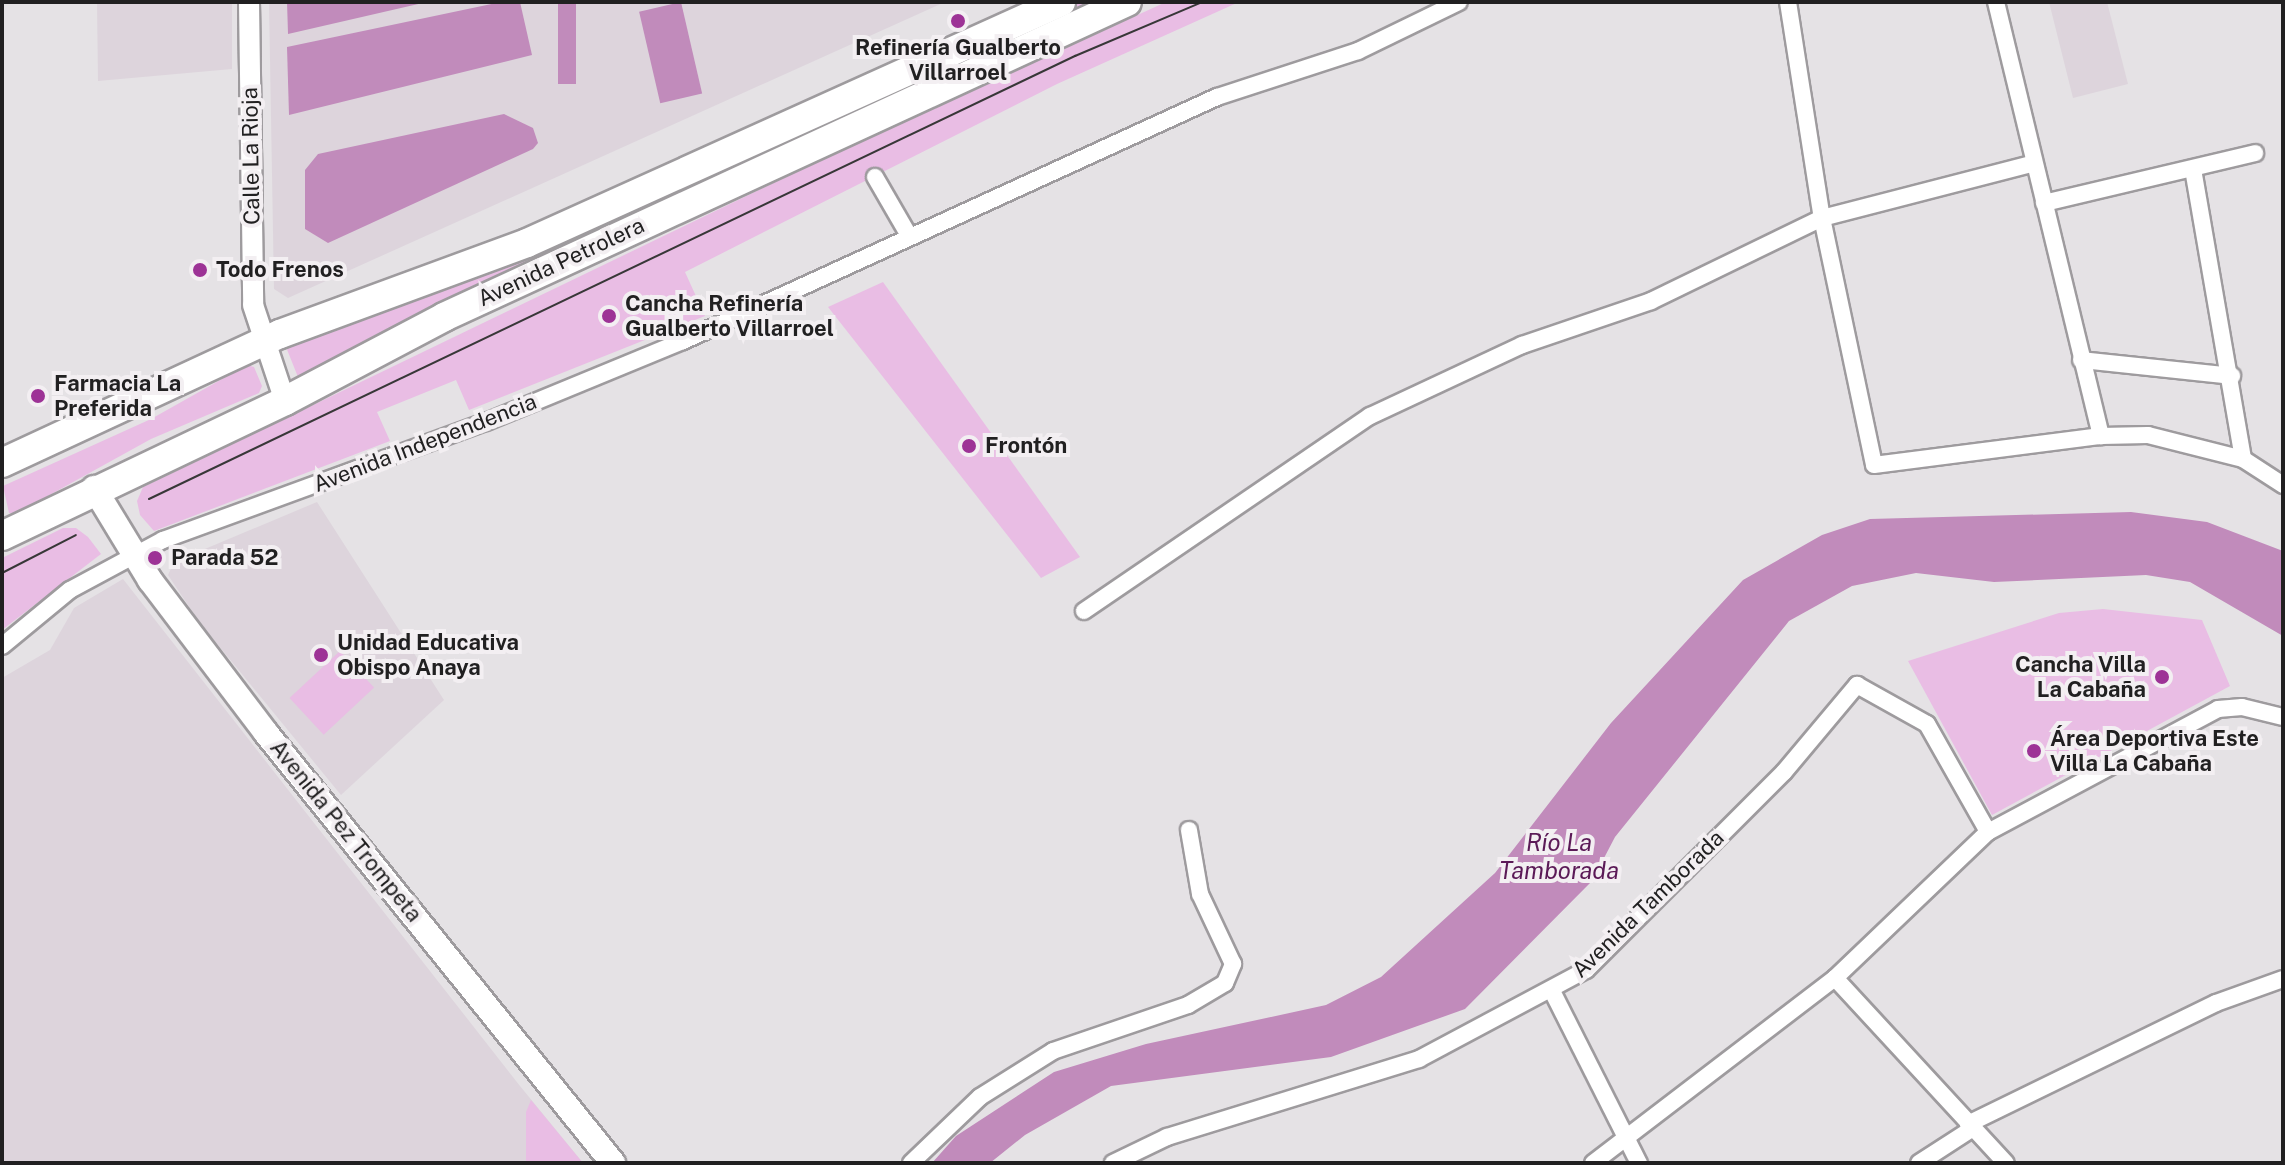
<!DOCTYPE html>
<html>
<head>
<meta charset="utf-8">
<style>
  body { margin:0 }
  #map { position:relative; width:2285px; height:1165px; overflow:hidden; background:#e5e2e5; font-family:"Public Sans",sans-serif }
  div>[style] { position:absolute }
  .built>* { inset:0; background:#ddd4dc }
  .green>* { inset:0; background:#e9bde4; transform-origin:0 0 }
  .water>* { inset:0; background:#c18bbb; transform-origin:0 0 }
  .roads { filter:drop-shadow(2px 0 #9e9b9e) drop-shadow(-2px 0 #9e9b9e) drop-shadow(0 2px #9e9b9e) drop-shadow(0 -2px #9e9b9e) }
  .minor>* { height:16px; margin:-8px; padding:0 8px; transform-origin:8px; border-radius:8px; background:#fff }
  .tertiary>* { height:20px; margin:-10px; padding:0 10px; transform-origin:10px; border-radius:10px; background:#fff }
  .secondary>* { height:24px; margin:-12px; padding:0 12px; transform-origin:12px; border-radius:12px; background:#fff }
  .trunk>* { height:28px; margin:-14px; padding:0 14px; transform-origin:14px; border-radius:14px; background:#fff }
  .tram>* { height:2px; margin:-1px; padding:0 1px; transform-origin:1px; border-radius:1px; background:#383738 }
  .dots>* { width:22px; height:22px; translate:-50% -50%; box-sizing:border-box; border:4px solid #f3eff2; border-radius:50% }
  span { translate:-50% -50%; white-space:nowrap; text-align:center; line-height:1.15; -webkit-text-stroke:8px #f3eff2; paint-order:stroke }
  .poi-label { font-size:22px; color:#212021; font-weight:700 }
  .left { translate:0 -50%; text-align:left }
  .right { translate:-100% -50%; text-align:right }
  .street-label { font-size:22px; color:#212021 }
  .water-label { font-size:24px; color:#5b1a57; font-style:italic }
  .frame { position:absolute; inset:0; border:4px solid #212021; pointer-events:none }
</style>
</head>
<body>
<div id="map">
  <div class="built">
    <div style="clip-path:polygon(97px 2px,232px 2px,232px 69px,98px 81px)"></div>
    <div style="clip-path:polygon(269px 2px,945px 2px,288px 298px,274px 289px)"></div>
    <div style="clip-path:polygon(2049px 2px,2107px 2px,2128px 84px,2073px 98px)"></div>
    <div style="clip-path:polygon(317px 502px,444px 700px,341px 795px,200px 623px,168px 575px,174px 562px)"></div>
    <div style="clip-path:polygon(123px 579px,520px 1086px,583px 1163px,2px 1163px,2px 678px,50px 650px,74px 608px)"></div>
  </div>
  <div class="green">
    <div style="clip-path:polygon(1082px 2px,1104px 2px,300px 382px,284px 342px,812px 123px)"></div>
    <div style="clip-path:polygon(1166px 2px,1239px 2px,1057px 84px,685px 272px,705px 316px,469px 410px,456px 380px,377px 412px,390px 441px,154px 531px,140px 515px,137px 501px,143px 487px,842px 150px)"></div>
    <div style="clip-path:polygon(883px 282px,1080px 557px,1041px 578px,828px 307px)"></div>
    <div style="clip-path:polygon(247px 365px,254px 367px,262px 386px,259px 393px,151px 439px,17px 513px,9px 513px,3px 486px,151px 419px)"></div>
    <div style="clip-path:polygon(63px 528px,76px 528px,88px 537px,101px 554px,2px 630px,2px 558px)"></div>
    <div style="clip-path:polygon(2103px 609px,2202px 620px,2230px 686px,1992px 815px,1908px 661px,2059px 613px)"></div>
    <div style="left:340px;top:651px;width:50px;height:69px;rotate:47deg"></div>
    <div style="clip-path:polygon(531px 1100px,583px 1163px,526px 1163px,526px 1112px)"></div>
  </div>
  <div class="water">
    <div style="clip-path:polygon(287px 2px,427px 2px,288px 34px)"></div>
    <div style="clip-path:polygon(501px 2px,520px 2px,532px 55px,289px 115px,287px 47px)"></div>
    <div style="left:558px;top:2px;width:18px;height:82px"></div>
    <div style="left:681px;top:2px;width:94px;height:43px;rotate:77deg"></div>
    <div style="clip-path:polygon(504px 114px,533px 128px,538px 143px,533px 149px,328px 243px,305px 229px,305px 170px,318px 154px)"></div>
    <div style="clip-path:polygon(2131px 512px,2207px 522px,2283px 551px,2283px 636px,2190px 582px,2146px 575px,1994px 582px,1916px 573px,1852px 586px,1789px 621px,1615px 837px,1592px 881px,1465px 1009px,1331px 1057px,1111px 1086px,1025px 1135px,990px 1163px,932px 1163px,956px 1136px,1054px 1072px,1146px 1044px,1326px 1005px,1381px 977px,1495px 873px,1611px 723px,1743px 580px,1822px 535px,1870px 519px)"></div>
  </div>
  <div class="roads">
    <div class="minor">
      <div style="left:1788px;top:2px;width:219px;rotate:81.1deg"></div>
      <div style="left:1822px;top:218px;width:252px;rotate:78.1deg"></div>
      <div style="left:1874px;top:465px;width:229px;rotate:-7.3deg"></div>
      <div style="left:2101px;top:436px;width:47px;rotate:-1.2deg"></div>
      <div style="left:2148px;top:435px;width:98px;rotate:14.2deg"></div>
      <div style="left:2243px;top:459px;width:48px;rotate:33deg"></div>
      <div style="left:1996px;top:2px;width:447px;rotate:76.4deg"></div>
      <div style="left:2193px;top:169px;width:294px;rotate:80.2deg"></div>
      <div style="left:875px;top:177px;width:66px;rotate:59.9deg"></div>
      <div style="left:2044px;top:203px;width:217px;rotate:-13.3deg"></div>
      <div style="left:2081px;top:360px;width:152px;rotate:6deg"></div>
      <div style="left:1084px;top:611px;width:346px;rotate:-34.3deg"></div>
      <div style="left:1370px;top:416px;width:168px;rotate:-25deg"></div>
      <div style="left:1522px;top:345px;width:136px;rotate:-18.8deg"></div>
      <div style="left:1651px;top:301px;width:190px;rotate:-25.9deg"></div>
      <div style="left:1822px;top:218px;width:219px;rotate:-14.5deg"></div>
      <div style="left:2px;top:646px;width:88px;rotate:-39.5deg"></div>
      <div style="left:70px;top:590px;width:106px;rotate:-28.3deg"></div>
      <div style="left:163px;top:540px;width:344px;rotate:-20.1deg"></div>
      <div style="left:486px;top:422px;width:213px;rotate:-22.4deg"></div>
      <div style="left:683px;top:341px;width:587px;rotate:-24.56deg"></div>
      <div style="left:1217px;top:97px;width:148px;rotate:-18.1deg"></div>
      <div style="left:1358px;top:51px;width:112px;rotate:-25.9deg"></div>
      <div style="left:1835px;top:978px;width:252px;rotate:47.3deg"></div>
      <div style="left:1552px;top:991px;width:193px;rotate:63.2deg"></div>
      <div style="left:1968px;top:1124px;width:276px;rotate:-26deg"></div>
      <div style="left:2216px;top:1003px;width:71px;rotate:-19.7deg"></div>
      <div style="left:911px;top:1163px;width:95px;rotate:-43.7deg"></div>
      <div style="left:980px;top:1097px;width:86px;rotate:-32.2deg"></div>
      <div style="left:1053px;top:1051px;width:143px;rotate:-18.8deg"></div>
      <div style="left:1188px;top:1005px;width:43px;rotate:-30.7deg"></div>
      <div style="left:1225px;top:983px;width:21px;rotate:-67deg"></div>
      <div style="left:1233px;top:964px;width:77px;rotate:-115.2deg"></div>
      <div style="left:1200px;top:894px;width:65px;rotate:-99.8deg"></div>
      <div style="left:1113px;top:1163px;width:60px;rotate:-25.7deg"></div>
      <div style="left:1167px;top:1137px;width:264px;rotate:-17.2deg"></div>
      <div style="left:1419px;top:1059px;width:189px;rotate:-28.1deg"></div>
      <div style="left:1586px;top:970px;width:280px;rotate:-45deg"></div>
      <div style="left:1784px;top:772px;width:114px;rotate:-50deg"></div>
      <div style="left:1857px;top:685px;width:80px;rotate:29.1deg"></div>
      <div style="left:1927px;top:724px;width:124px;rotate:60.5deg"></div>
      <div style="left:1593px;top:1163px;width:305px;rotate:-37.4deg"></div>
      <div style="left:1835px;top:978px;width:211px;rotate:-43.7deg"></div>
      <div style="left:1988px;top:832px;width:261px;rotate:-28.1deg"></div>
      <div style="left:2218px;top:709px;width:24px;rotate:-5deg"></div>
      <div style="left:2242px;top:707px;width:42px;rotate:13.7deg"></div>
      <div style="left:1919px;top:1163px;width:61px;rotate:-32.9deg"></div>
    </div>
    <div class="tertiary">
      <div style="left:249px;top:2px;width:303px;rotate:89.2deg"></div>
      <div style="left:253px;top:305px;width:101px;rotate:71.6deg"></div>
    </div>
    <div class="secondary">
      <div style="left:94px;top:488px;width:108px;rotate:58.7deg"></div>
      <div style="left:150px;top:580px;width:192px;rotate:52.8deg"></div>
      <div style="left:266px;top:733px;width:553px;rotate:51.1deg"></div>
    </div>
    <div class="trunk">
      <div style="left:2px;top:463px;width:306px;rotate:-24.9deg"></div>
      <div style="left:280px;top:334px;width:263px;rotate:-20.2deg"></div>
      <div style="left:527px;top:243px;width:586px;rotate:-24.29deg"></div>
      <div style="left:2px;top:536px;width:314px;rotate:-25.5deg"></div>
      <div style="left:285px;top:401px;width:180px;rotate:-27.8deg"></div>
      <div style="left:444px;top:317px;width:752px;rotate:-24.76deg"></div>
    </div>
  </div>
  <div class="tram">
    <div style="left:149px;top:499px;width:1027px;rotate:-25.57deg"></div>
    <div style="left:1075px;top:56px;width:138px;rotate:-23deg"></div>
    <div style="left:2px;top:573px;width:83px;rotate:-27.2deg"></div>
  </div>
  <div class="dots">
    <div style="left:958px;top:21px;background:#9d3396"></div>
    <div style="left:200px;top:270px;background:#9d3396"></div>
    <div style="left:609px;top:316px;background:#9d3396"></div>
    <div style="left:38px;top:396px;background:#9d3396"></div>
    <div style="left:969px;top:446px;background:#9d3396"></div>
    <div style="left:155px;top:558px;background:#9d3396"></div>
    <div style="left:321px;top:655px;background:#9d3396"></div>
    <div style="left:2162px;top:677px;background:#9d3396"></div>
    <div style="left:2034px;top:751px;background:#9d3396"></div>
  </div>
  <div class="poi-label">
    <span style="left:958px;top:60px">Refinería Gualberto<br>Villarroel</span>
    <span class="left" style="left:216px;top:270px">Todo Frenos</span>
    <span class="left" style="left:625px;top:316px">Cancha Refinería<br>Gualberto Villarroel</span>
    <span class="left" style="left:54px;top:396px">Farmacia La<br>Preferida</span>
    <span class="left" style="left:985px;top:446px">Frontón</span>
    <span class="left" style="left:171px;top:558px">Parada 52</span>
    <span class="left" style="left:337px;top:655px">Unidad Educativa<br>Obispo Anaya</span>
    <span class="right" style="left:2146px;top:677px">Cancha Villa<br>La Cabaña</span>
    <span class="left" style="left:2050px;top:751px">Área Deportiva Este<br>Villa La Cabaña</span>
  </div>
  <div class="street-label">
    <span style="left:251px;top:156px;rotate:-91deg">Calle La Rioja</span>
    <span style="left:561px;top:262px;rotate:-25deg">Avenida Petrolera</span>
    <span style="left:425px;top:443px;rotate:-21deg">Avenida Independencia</span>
    <span style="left:346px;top:831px;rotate:51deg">Avenida Pez Trompeta</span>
    <span style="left:1648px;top:904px;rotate:-44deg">Avenida Tamborada</span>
  </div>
  <div class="water-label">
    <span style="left:1559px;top:857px">Río La<br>Tamborada</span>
  </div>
  <div class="frame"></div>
</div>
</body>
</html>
